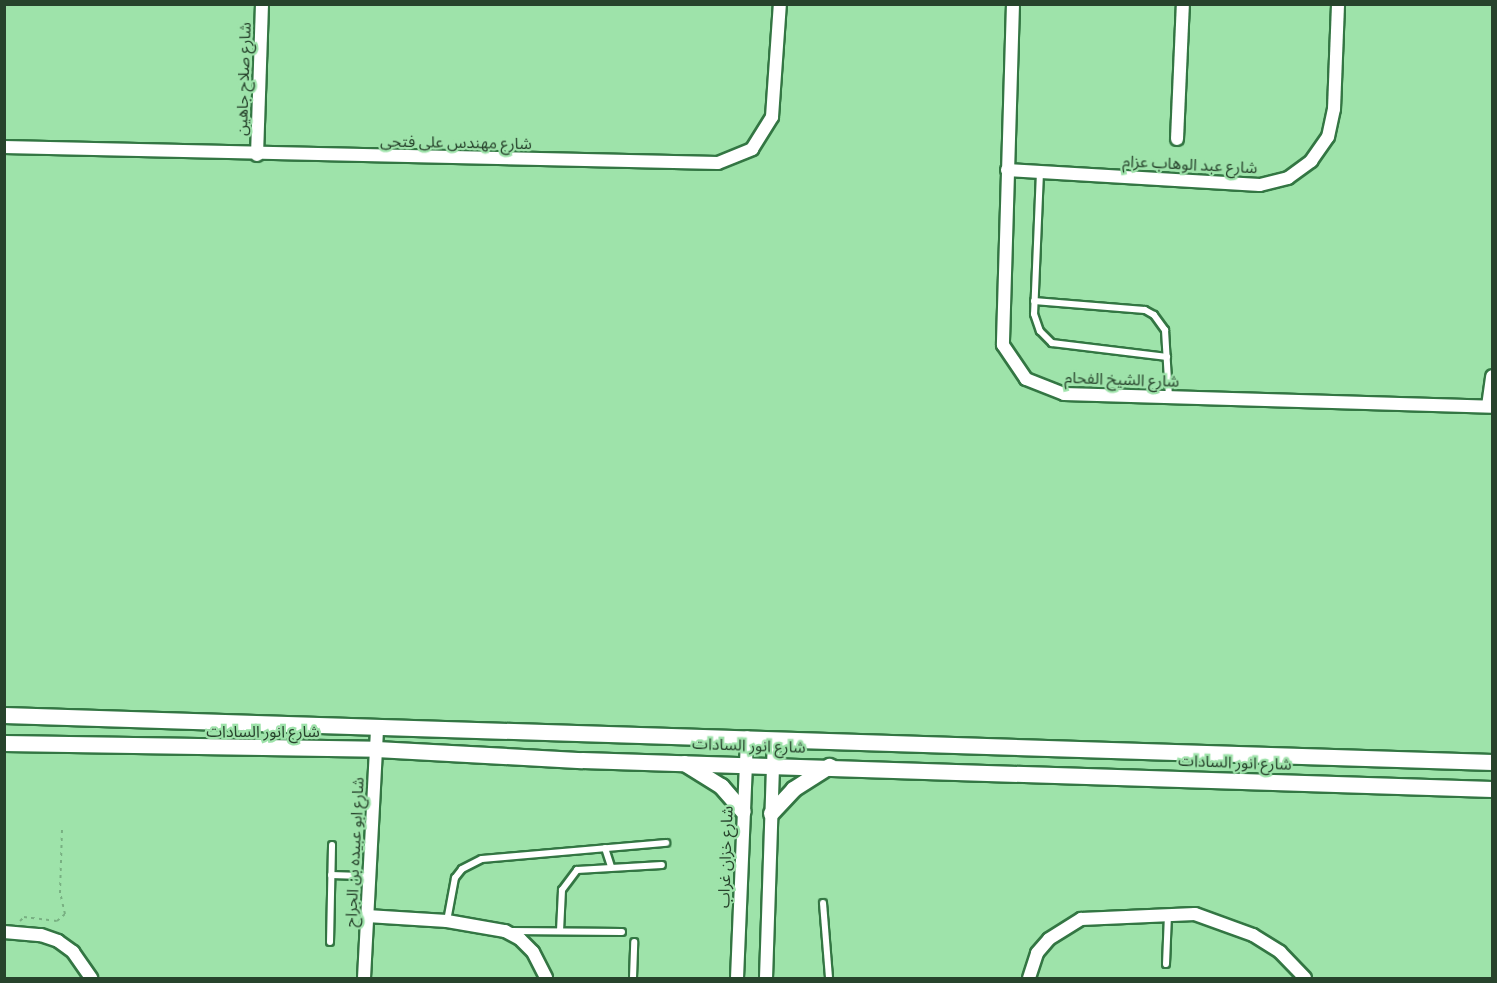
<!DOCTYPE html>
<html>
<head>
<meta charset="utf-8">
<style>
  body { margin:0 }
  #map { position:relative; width:1497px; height:983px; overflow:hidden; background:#9ee3aa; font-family:Ubuntu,"Noto Sans Arabic",sans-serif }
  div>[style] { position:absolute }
  .path>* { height:2px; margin-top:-1px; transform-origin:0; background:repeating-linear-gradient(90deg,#78b082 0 3px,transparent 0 7.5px) }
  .roads { filter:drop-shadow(2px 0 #337643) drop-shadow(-2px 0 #337643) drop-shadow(0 2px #337643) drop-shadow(0 -2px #337643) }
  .service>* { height:6px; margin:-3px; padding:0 3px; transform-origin:3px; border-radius:3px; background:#fff }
  .minor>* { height:12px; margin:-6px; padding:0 6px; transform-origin:6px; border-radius:6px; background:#fff }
  .tertiary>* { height:15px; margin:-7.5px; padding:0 7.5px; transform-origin:7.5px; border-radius:7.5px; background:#fff }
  span { translate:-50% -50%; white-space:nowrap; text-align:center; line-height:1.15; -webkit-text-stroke:4.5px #9ee3aa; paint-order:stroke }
  .street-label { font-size:16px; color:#27432c }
  .frame { position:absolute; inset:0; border:6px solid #27432c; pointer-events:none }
</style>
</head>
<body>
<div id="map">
  <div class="path">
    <div style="left:20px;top:921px;width:6px;rotate:-45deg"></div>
    <div style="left:24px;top:917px;width:33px;rotate:7deg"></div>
    <div style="left:57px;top:921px;width:11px;rotate:-41deg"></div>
    <div style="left:65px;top:914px;width:22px;rotate:-103deg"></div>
    <div style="left:60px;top:893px;width:63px;rotate:-88.2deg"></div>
  </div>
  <div class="roads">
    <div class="service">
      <div style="left:1040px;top:172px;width:142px;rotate:92.4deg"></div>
      <div style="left:1034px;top:314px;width:18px;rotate:71deg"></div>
      <div style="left:1040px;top:331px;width:17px;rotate:45deg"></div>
      <div style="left:1052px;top:343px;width:116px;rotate:6.9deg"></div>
      <div style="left:1034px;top:301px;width:111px;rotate:4.6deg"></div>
      <div style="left:1145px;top:310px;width:10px;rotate:29deg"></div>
      <div style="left:1154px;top:315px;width:19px;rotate:54deg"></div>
      <div style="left:1165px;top:330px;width:67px;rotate:86.6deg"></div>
      <div style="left:605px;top:848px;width:19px;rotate:72deg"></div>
      <div style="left:331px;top:875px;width:38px;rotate:2deg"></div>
      <div style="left:823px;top:903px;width:75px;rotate:85.4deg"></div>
      <div style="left:447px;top:921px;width:44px;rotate:-79.5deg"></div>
      <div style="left:455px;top:878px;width:11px;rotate:-52deg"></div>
      <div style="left:462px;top:869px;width:22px;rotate:-27deg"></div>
      <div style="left:482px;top:859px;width:185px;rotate:-5deg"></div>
      <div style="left:511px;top:931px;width:111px;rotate:0.5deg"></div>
      <div style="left:560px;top:931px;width:41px;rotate:-87.2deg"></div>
      <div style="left:562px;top:890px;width:25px;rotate:-53deg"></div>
      <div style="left:577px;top:870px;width:85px;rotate:-3.4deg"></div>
      <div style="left:330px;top:942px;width:97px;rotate:-88.8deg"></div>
      <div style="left:1166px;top:964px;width:49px;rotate:-87.7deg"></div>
      <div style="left:633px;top:978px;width:36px;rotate:-88deg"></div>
    </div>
    <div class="minor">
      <div style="left:1013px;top:4px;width:341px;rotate:91.7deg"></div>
      <div style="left:1003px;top:345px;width:41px;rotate:55.9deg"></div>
      <div style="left:1026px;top:379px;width:41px;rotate:21.5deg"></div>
      <div style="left:1064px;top:394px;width:428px;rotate:1.7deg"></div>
      <div style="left:1177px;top:139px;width:135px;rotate:-87.5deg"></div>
      <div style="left:4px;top:147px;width:714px;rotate:1.28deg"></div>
      <div style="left:718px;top:163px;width:37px;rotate:-22deg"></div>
      <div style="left:752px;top:149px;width:38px;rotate:-58deg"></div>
      <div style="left:772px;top:117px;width:113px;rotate:-86deg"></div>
      <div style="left:257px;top:155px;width:151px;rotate:-88.1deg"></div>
      <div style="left:1007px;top:170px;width:253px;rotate:3.4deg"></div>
      <div style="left:1260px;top:185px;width:29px;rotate:-14deg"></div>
      <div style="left:1288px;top:178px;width:29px;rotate:-36deg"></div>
      <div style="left:1311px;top:161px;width:29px;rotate:-55deg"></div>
      <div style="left:1328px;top:137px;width:29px;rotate:-78deg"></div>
      <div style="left:1334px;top:109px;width:105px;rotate:-87.8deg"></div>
      <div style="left:1488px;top:406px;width:30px;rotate:-82deg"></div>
      <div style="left:367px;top:916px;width:80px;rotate:3.6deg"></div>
      <div style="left:447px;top:921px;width:59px;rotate:9.8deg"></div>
      <div style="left:505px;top:931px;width:17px;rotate:28deg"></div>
      <div style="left:520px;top:939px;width:18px;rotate:45deg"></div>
      <div style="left:533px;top:952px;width:29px;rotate:63deg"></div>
      <div style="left:4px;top:932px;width:37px;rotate:5deg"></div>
      <div style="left:41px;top:935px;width:18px;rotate:19deg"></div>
      <div style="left:58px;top:941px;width:19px;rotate:36deg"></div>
      <div style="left:73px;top:952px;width:32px;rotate:55deg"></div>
      <div style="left:364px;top:978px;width:251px;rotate:-87deg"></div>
      <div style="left:737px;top:978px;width:241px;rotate:-87.6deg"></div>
      <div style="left:766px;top:978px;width:239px;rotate:-88.1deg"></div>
      <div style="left:1029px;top:978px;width:26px;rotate:-72deg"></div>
      <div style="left:1037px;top:953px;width:18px;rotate:-49deg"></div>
      <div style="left:1049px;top:939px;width:38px;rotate:-32deg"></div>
      <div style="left:1081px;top:919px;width:114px;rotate:-2.5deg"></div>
      <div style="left:1195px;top:914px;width:62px;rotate:19.9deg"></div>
      <div style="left:1253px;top:935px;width:32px;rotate:32deg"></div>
      <div style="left:1280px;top:952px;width:36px;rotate:46deg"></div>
    </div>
    <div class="tertiary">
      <div style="left:4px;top:715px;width:1489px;rotate:1.81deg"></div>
      <div style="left:4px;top:743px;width:372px;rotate:0.9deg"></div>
      <div style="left:376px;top:749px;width:206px;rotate:3.1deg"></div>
      <div style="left:582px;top:760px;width:910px;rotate:1.83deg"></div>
      <div style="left:684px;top:763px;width:44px;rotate:31.9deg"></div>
      <div style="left:721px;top:786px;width:33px;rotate:49deg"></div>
      <div style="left:771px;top:813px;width:33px;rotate:-47deg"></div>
      <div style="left:793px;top:789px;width:43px;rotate:-32.6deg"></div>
    </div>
  </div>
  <div class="street-label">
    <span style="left:243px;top:79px;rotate:-88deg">شارع صلاح جاهين</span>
    <span style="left:456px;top:142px;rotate:1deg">شارع مهندس على فتحى</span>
    <span style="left:1190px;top:164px;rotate:3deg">شارع عبد الوهاب عزام</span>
    <span style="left:1122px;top:379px;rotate:2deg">شارع الشيخ الفحام</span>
    <span style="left:263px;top:731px">شارع انور السادات</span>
    <span style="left:749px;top:745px;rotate:2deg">شارع انور السادات</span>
    <span style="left:1235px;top:762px;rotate:2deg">شارع انور السادات</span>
    <span style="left:354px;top:852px;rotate:-87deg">شارع ابو عبيده بن الجراح</span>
    <span style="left:725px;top:857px;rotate:-88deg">شارع خزان غراب</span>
  </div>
  <div class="frame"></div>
</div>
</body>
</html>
